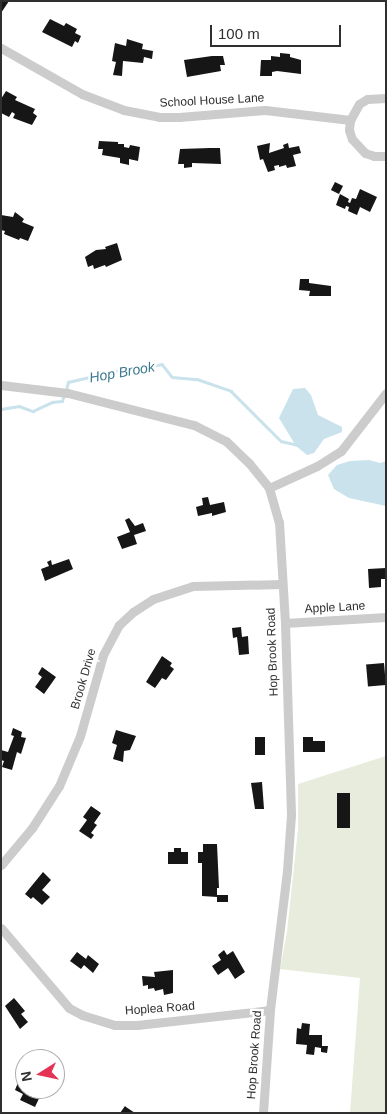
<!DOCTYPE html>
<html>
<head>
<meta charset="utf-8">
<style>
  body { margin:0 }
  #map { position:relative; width:387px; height:1114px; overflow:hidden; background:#fff; font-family:Arial,sans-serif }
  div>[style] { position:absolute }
  .green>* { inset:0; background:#e7ecdd }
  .water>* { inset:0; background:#c9e2ec }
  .stream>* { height:2.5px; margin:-1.25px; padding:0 1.25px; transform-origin:1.25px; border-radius:1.25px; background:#c9e2ec }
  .building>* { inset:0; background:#161616; transform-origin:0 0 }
  .minor>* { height:9px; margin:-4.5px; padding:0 4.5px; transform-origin:4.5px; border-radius:4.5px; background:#ccc }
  span { translate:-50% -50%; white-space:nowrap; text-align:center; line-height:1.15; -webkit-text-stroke:5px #fff; paint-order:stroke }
  .street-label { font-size:12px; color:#2f2f2f }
  .water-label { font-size:14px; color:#3d7a91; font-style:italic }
  .frame { position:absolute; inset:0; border:2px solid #2f2f2f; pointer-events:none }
  .north { position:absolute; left:15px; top:1049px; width:50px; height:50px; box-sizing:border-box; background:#fff; border:1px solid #acacac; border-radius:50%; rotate:260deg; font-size:14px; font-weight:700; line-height:20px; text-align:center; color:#2f2f2f }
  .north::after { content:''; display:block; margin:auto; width:18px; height:22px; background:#e43354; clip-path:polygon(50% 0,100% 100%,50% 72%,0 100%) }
  .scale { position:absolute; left:210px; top:25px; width:131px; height:22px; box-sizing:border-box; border:2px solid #2f2f2f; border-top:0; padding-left:6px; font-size:15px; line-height:18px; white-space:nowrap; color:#2f2f2f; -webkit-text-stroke:4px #fff; paint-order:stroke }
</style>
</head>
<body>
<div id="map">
  <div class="green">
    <div style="clip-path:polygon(386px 756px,386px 1113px,350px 1113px,360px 978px,280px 969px,287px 932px,298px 829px,298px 784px)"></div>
  </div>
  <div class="water">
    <div style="clip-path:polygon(305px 388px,311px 395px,318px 415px,342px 427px,342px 432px,324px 439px,314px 453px,307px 455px,296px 446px,279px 418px,293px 389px)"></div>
    <div style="clip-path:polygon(369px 460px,380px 463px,386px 461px,386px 506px,349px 498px,334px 489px,328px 475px,337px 465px,350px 461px)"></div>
  </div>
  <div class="stream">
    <div style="left:66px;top:390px;width:8px;rotate:-76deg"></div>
    <div style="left:68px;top:382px;width:57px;rotate:-13.1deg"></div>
    <div style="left:124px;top:369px;width:38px;rotate:-7deg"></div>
    <div style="left:162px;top:364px;width:16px;rotate:52deg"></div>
    <div style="left:172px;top:377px;width:25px;rotate:5deg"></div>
    <div style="left:197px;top:379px;width:36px;rotate:19deg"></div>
    <div style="left:231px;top:391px;width:71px;rotate:45deg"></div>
    <div style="left:281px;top:441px;width:17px;rotate:13deg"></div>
    <div style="left:1px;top:409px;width:18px;rotate:-9deg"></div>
    <div style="left:19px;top:406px;width:15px;rotate:20deg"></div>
    <div style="left:33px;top:411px;width:21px;rotate:-25deg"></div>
    <div style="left:52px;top:402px;width:10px;rotate:-6deg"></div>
    <div style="left:62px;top:401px;width:6px;rotate:-72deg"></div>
  </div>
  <div class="building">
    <div style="clip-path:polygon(1px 1px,9px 1px,1px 13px)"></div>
    <div style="clip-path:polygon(50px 19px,64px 26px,66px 23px,77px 29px,75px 33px,81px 36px,78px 43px,75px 41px,72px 47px,42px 32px)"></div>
    <div style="clip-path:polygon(127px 39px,143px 44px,142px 49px,153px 51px,152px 59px,144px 57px,143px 63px,123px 61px,122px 76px,113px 75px,116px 62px,112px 61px,115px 43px,126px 46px)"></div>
    <div style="clip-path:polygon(280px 53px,290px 54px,290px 57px,301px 60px,301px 74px,277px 71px,272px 72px,272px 76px,260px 76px,261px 60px,271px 60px,271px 56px,280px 57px)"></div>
    <div style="clip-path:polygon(212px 56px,223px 56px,225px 65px,220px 65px,221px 71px,187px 77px,184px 60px)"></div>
    <div style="clip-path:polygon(6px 91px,17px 97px,15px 100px,35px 109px,33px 113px,37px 116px,32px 125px,13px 118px,15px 114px,12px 112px,9px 117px,1px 113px,1px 99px)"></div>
    <div style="clip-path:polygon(99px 141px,118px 142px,118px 144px,124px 144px,124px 147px,129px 148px,130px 145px,140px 147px,138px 161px,129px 159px,129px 165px,120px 163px,120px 158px,102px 155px,103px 149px,98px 149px)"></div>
    <div style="clip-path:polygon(270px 143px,269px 153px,284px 148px,283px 145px,288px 143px,289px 148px,299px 146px,301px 153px,293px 155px,296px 166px,287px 168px,286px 165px,279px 167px,279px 165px,274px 166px,275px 170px,268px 172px,263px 159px,260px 160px,257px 146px)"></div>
    <div style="clip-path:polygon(210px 148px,220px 148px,221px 164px,192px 163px,192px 167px,184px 168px,184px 164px,178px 164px,180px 149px)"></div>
    <div style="left:335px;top:182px;width:9px;height:9px;rotate:27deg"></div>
    <div style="clip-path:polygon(360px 189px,377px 197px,370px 212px,360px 207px,357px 215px,348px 211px,349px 207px,346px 206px,345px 209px,336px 205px,340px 194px,349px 199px,348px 202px,350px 203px,352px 198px,356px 199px)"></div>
    <div style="clip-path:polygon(15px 212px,24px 219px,22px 222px,34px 227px,28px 241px,20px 238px,19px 240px,4px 234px,5px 231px,1px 230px,1px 215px,13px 217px)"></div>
    <div style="clip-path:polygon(117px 243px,122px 260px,106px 267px,105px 265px,94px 269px,93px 265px,88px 267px,85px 257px,96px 250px,106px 249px,105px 247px)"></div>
    <div style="clip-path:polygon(300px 279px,309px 279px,309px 283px,331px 286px,331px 296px,309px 296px,310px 291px,299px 290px)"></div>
    <div style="clip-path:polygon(208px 497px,210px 505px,224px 502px,226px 512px,212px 516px,212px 513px,198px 516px,196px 507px,203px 505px,202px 498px)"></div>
    <div style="clip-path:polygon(129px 518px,135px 526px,143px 523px,146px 531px,134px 535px,137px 544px,122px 549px,117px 537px,130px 532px,125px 520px)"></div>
    <div style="clip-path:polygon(69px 559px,73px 569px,45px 581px,41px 569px,49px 566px,47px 562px,51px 560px,52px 565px)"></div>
    <div style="clip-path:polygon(386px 568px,386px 579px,381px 579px,381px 587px,369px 588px,368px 569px)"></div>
    <div style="clip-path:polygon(241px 627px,242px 637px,248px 636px,249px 654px,239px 655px,237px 637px,233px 638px,232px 628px)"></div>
    <div style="clip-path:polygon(162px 656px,172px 663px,170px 666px,174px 669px,166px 680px,162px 678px,155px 688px,146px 682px)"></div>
    <div style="left:384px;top:663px;width:22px;height:18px;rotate:85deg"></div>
    <div style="clip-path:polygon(42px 667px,56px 677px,44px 694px,35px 687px,42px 677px,38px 674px)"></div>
    <div style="clip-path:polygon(13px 728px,22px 732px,21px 737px,26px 738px,21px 754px,17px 752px,12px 770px,2px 767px,4px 761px,1px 760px,1px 750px,8px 752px,14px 736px,11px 735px)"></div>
    <div style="clip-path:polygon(116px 730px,136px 736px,130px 750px,124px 751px,123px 762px,113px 759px,117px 745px,112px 743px)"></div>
    <div style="left:255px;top:737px;width:10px;height:18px"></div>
    <div style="clip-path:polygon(303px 737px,313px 737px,313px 741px,325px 741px,325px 752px,303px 752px)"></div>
    <div style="clip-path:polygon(262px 782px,264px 809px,255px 809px,251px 783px)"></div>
    <div style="left:337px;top:793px;width:13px;height:35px"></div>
    <div style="clip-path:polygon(91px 806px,101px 813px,94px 823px,97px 825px,91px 833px,94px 835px,91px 839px,79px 831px,87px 820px,83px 817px)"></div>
    <div style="clip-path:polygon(203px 844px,217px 844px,219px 888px,217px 888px,217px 897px,202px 896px,202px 863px,198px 863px,198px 852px,203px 852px)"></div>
    <div style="clip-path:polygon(174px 848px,181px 848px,181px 852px,188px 852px,188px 864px,168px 864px,168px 852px,174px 852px)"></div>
    <div style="clip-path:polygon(43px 872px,51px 880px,42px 890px,50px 897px,42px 905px,33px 897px,31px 899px,25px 894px)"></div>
    <div style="left:217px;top:895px;width:11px;height:7px"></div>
    <div style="clip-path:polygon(224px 950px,227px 955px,233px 951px,245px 972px,235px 979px,228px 968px,218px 975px,212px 966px,221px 960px,218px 955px)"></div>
    <div style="clip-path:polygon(77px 952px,86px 959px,88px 955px,99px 964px,93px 973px,84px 965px,81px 969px,70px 961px)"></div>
    <div style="clip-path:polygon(173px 970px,173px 993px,164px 995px,163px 989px,155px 991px,154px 988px,148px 989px,148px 985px,143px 986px,142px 976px,155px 977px,154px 972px)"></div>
    <div style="clip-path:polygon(14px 998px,25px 1011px,21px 1014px,28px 1022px,20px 1029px,5px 1006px)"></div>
    <div style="clip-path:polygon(302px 1023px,310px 1024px,309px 1035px,322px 1035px,322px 1046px,328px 1046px,327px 1053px,321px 1052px,321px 1048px,315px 1047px,314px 1055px,306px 1054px,307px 1045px,296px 1044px,297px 1028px,301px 1029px)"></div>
    <div style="clip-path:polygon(19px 1080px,25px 1083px,25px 1089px,31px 1089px,30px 1092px,35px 1095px,37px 1090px,42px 1092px,35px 1107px,20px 1100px,23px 1094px,15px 1090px)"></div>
    <div style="clip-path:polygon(125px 1106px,126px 1107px,135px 1113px,120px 1113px)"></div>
  </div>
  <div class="minor">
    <div style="left:1px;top:48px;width:93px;rotate:29.6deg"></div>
    <div style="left:82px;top:94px;width:45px;rotate:20.9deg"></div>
    <div style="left:124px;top:110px;width:36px;rotate:11deg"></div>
    <div style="left:159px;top:117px;width:20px"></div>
    <div style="left:179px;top:117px;width:86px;rotate:-4.7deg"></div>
    <div style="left:265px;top:110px;width:86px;rotate:6.7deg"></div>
    <div style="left:386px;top:98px;width:19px;rotate:177deg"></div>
    <div style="left:367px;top:99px;width:9px;rotate:148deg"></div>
    <div style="left:359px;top:104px;width:18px;rotate:119deg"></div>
    <div style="left:350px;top:120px;width:10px;rotate:96deg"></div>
    <div style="left:349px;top:130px;width:9px;rotate:72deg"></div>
    <div style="left:352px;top:139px;width:19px;rotate:47deg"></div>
    <div style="left:365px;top:153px;width:9px;rotate:18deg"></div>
    <div style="left:374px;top:156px;width:12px"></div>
    <div style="left:1px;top:385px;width:67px;rotate:6.8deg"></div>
    <div style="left:68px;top:393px;width:130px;rotate:14.3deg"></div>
    <div style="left:194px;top:425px;width:36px;rotate:27deg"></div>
    <div style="left:226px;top:441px;width:32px;rotate:44deg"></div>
    <div style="left:249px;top:463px;width:32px;rotate:51deg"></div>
    <div style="left:269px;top:488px;width:35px;rotate:74deg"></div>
    <div style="left:279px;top:522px;width:101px;rotate:86.6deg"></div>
    <div style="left:285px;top:623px;width:192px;rotate:88.2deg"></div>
    <div style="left:291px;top:815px;width:56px;rotate:94.1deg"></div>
    <div style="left:287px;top:871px;width:140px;rotate:97deg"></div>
    <div style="left:270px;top:1010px;width:103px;rotate:93.9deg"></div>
    <div style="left:269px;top:488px;width:53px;rotate:-24.6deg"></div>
    <div style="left:317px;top:466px;width:28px;rotate:-32deg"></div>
    <div style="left:341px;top:451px;width:73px;rotate:-52.2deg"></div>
    <div style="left:285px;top:623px;width:101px;rotate:-3.4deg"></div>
    <div style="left:1px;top:865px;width:48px;rotate:-50deg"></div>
    <div style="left:32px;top:828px;width:50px;rotate:-57.3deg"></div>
    <div style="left:59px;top:786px;width:54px;rotate:-67.2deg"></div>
    <div style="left:80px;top:736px;width:84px;rotate:-74.1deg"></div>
    <div style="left:103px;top:655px;width:34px;rotate:-62deg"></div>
    <div style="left:119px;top:625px;width:19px;rotate:-43deg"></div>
    <div style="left:133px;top:612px;width:24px;rotate:-33deg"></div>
    <div style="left:153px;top:599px;width:42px;rotate:-18deg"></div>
    <div style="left:193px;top:586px;width:89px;rotate:-1.3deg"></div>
    <div style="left:1px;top:928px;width:105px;rotate:49.6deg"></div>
    <div style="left:69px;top:1008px;width:15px;rotate:28deg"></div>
    <div style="left:82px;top:1015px;width:34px;rotate:17deg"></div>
    <div style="left:115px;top:1025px;width:22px"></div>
    <div style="left:137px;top:1025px;width:134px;rotate:-6.4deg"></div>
  </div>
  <div class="street-label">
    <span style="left:212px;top:101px;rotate:-3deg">School House Lane</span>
    <span style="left:335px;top:608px;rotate:-3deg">Apple Lane</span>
    <span style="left:273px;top:652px;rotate:-92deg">Hop Brook Road</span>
    <span style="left:84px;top:679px;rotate:-74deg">Brook Drive</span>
    <span style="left:160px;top:1009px;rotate:-4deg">Hoplea Road</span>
    <span style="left:255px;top:1055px;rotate:-86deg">Hop Brook Road</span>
  </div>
  <div class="water-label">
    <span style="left:122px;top:372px;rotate:-10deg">Hop Brook</span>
  </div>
  <div class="frame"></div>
  <div class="north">N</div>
  <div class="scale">100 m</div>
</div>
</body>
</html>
